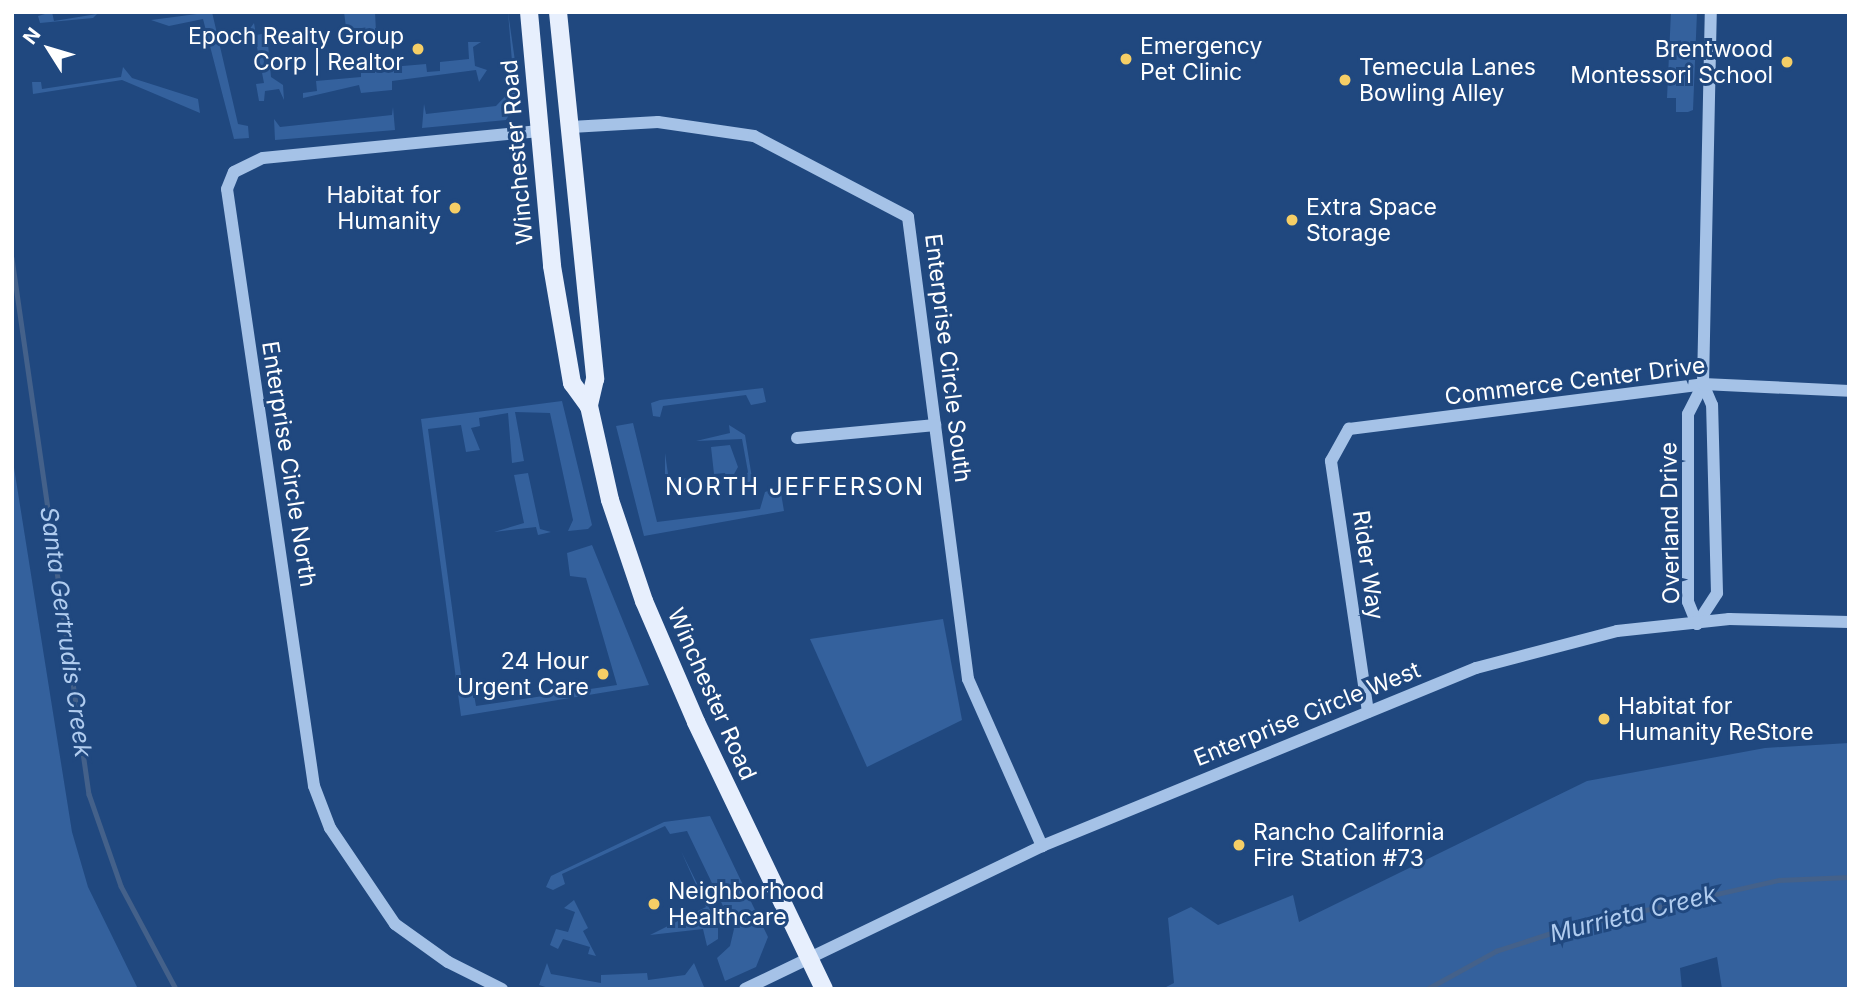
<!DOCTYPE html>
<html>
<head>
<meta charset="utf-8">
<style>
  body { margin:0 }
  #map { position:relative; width:1861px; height:1001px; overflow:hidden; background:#20487f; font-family:Inter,sans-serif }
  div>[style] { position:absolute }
  .green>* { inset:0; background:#34619d }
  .stream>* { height:4.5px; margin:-2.25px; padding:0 2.25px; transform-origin:2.25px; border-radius:2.25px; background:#44618a }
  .minor>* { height:12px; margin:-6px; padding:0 6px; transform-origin:6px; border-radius:6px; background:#a5c2e7 }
  .major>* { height:18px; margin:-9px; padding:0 9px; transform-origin:9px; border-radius:9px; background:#e7effd }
  .dots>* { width:19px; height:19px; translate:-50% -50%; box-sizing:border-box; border:4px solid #20487f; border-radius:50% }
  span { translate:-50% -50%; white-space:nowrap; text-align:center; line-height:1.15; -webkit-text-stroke:6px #20487f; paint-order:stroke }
  .poi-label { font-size:23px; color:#fff }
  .right { translate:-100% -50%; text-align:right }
  .left { translate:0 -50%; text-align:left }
  .street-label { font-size:23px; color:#fff }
  .neighbourhood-label { font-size:24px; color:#fff; letter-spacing:2px }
  .water-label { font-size:24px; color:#b0ccef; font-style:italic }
  .frame { position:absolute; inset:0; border:14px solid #fff; pointer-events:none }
  .north { position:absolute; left:14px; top:14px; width:70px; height:70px; -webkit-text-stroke:5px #20487f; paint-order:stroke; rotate:307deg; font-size:19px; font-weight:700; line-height:28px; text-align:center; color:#fff }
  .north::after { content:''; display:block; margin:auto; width:24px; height:32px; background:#fff; clip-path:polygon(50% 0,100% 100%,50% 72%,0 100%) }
</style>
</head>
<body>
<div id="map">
  <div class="green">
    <div style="clip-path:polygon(52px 12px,54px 21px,97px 14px,93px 18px,40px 23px,38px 16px)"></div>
    <div style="clip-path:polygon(212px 12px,238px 124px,248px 126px,249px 138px,234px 139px,203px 19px,169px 26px,151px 20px)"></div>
    <div style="clip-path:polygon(344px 12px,375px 12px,376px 32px,346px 27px)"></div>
    <div style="clip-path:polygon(508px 12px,520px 96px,506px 120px,422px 128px,424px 104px,426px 114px,496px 106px,514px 87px)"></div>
    <div style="clip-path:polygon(1671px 12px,1697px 12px,1693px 110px,1688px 112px,1676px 112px,1676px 98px,1667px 98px)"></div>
    <div style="clip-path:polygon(254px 23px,256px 35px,267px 33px,271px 77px,283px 85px,284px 100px,279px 89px,265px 91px,264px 101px,259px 101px,256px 84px,264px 83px,255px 37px,244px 37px)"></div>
    <div style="clip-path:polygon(468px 42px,481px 42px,473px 47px,475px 66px,487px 70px,479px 82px,476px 70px,392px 81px,392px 90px,361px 93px,359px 85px,303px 98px,303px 93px,317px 91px,316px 81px,361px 77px,361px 68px,377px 57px,391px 67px,426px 64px,427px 72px,440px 71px,440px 62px,469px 59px)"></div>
    <div style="clip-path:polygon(123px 67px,132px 78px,198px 99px,200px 113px,122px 80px,33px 94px,32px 82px,41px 82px,42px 89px,121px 77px)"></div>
    <div style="clip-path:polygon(393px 107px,395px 130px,275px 140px,274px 119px,280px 127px,392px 115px)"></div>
    <div style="clip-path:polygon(763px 388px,766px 402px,751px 405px,746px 395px,663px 406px,660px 417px,653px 416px,651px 403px,660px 400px)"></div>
    <div style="clip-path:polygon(562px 401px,592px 525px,588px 529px,568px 531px,573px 520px,550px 413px,515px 412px,524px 461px,512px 463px,508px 413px,479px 418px,480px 426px,471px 428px,480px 450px,466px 452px,461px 425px,428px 429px,464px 697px,474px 695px,476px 706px,617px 685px,586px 578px,570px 576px,567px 553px,592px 545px,649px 685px,461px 716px,421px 419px)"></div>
    <div style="clip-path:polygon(633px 423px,657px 522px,760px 509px,765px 492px,780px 487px,784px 511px,644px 536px,616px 426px)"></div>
    <div style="clip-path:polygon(729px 425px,745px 435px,752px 478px,748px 484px,743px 483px,748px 472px,742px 439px,696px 441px,730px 433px)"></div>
    <div style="clip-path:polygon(730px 445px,738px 467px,728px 485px,725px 473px,714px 474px,711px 447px)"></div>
    <div style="clip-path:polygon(665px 453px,669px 481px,688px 478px,690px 492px,665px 492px)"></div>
    <div style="clip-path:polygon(12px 455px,72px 832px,88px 887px,138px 989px,12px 989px)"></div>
    <div style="clip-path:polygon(528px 473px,540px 529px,551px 532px,538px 535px,536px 527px,494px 532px,524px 523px,514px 475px)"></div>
    <div style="clip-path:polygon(943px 619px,962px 720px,867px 767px,810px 639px)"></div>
    <div style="clip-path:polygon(1849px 743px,1849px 989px,1722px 989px,1717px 957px,1680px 968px,1682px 989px,1162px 989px,1174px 983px,1168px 918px,1191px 907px,1218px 925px,1293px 895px,1299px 922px,1587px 781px,1765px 748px)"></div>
    <div style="clip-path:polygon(710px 816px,768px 937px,756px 967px,725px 981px,717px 958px,730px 946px,734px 929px,687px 831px,670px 834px,665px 826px,562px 874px,565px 884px,553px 890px,546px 887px,551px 876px,664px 822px)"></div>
    <div style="clip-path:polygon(681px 851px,718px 926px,718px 939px,707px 946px,703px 929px,650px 935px,706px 907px)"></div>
    <div style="clip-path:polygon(574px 900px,588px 928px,583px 931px,596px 956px,588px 954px,590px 947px,563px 939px,558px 949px,550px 945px,556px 929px,568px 932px,575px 912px,564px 908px)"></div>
    <div style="clip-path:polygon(547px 963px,551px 974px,601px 983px,601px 975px,647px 973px,648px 980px,685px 975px,694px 963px,704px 987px,552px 989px,539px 985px)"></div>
  </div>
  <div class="stream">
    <div style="left:12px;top:258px;width:542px;rotate:81.83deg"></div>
    <div style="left:89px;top:794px;width:97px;rotate:70.8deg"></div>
    <div style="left:121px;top:886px;width:117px;rotate:61.9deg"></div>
    <div style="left:1427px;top:989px;width:79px;rotate:-28.8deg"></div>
    <div style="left:1496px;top:951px;width:78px;rotate:-18deg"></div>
    <div style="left:1570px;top:927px;width:214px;rotate:-12.7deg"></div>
    <div style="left:1779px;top:880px;width:70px;rotate:-2.5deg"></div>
  </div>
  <div class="minor">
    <div style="left:571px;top:127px;width:87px;rotate:-3.3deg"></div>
    <div style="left:658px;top:122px;width:97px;rotate:8.3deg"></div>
    <div style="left:754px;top:136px;width:174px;rotate:27.7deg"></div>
    <div style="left:908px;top:217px;width:466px;rotate:82.6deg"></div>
    <div style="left:968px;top:679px;width:183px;rotate:66.1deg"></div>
    <div style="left:797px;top:438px;width:139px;rotate:-5.4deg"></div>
    <div style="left:1697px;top:624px;width:24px;rotate:-112deg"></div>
    <div style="left:1688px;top:602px;width:188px;rotate:-90deg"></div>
    <div style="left:1688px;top:414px;width:34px;rotate:-63deg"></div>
    <div style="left:1703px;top:384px;width:372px;rotate:-88.8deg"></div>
    <div style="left:1697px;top:624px;width:37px;rotate:-57deg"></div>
    <div style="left:1717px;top:593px;width:188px;rotate:-91.5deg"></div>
    <div style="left:1712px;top:405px;width:23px;rotate:-113deg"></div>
    <div style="left:1368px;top:712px;width:254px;rotate:-98.4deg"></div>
    <div style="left:1331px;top:461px;width:37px;rotate:-61deg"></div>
    <div style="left:1349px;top:429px;width:357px;rotate:-7.2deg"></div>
    <div style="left:1703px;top:384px;width:146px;rotate:2.7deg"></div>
    <div style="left:502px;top:989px;width:60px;rotate:-153.4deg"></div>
    <div style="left:448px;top:962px;width:65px;rotate:-144.4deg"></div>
    <div style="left:395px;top:924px;width:116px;rotate:-124.1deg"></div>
    <div style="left:330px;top:828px;width:45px;rotate:-110.9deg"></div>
    <div style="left:314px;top:786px;width:603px;rotate:-98.29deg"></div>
    <div style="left:227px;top:189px;width:18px;rotate:-68deg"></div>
    <div style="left:234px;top:172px;width:32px;rotate:-26deg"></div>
    <div style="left:263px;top:158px;width:275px;rotate:-5.6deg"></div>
    <div style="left:745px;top:989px;width:330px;rotate:-25.7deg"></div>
    <div style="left:1042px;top:846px;width:469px;rotate:-22.3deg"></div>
    <div style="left:1476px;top:668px;width:146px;rotate:-14.7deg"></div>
    <div style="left:1617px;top:631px;width:113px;rotate:-6.1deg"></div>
    <div style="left:1729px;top:619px;width:120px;rotate:1.4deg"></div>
  </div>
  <div class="major">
    <div style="left:529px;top:12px;width:255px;rotate:84.8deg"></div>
    <div style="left:552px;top:266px;width:119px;rotate:80.3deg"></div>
    <div style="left:572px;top:383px;width:29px;rotate:54deg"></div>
    <div style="left:558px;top:12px;width:369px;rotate:84.2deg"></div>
    <div style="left:595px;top:379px;width:28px;rotate:103deg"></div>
    <div style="left:589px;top:406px;width:96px;rotate:77.4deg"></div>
    <div style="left:610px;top:500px;width:107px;rotate:71.4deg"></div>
    <div style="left:644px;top:601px;width:132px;rotate:66.7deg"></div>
    <div style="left:696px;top:722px;width:296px;rotate:64.4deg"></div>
  </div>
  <div class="dots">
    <div style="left:418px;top:49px;background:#f5ce66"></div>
    <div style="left:1126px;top:59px;background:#f5ce66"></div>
    <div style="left:1787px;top:62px;background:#f5ce66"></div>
    <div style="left:1345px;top:80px;background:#f5ce66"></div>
    <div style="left:455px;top:208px;background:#f5ce66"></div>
    <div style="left:1292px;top:220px;background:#f5ce66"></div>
    <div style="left:603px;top:674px;background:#f5ce66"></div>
    <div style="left:1604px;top:719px;background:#f5ce66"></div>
    <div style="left:1239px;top:845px;background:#f5ce66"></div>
    <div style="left:654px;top:904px;background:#f5ce66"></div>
  </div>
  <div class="poi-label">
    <span class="right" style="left:404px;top:49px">Epoch Realty Group<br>Corp | Realtor</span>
    <span class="left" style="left:1140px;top:59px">Emergency<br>Pet Clinic</span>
    <span class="right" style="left:1773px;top:62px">Brentwood<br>Montessori School</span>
    <span class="left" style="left:1359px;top:80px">Temecula Lanes<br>Bowling Alley</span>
    <span class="right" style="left:441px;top:208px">Habitat for<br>Humanity</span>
    <span class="left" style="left:1306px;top:220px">Extra Space<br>Storage</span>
    <span class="right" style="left:589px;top:674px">24 Hour<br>Urgent Care</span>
    <span class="left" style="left:1618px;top:719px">Habitat for<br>Humanity ReStore</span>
    <span class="left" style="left:1253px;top:845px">Rancho California<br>Fire Station #73</span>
    <span class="left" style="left:668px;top:904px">Neighborhood<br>Healthcare</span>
  </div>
  <div class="street-label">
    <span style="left:517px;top:152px;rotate:-95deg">Winchester Road</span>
    <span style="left:948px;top:358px;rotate:83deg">Enterprise Circle South</span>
    <span style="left:1575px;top:381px;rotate:-7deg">Commerce Center Drive</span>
    <span style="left:289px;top:464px;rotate:81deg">Enterprise Circle North</span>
    <span style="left:1670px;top:523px;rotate:-91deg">Overland Drive</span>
    <span style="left:1368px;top:565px;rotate:82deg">Rider Way</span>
    <span style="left:712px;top:694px;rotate:66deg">Winchester Road</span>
    <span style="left:1307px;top:714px;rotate:-22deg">Enterprise Circle West</span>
  </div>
  <div class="neighbourhood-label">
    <span style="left:795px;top:487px">NORTH JEFFERSON</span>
  </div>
  <div class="water-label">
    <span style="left:66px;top:632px;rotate:82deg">Santa Gertrudis Creek</span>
    <span style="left:1633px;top:914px;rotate:-14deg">Murrieta Creek</span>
  </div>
  <div class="frame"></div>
  <div class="north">N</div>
</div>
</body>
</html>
